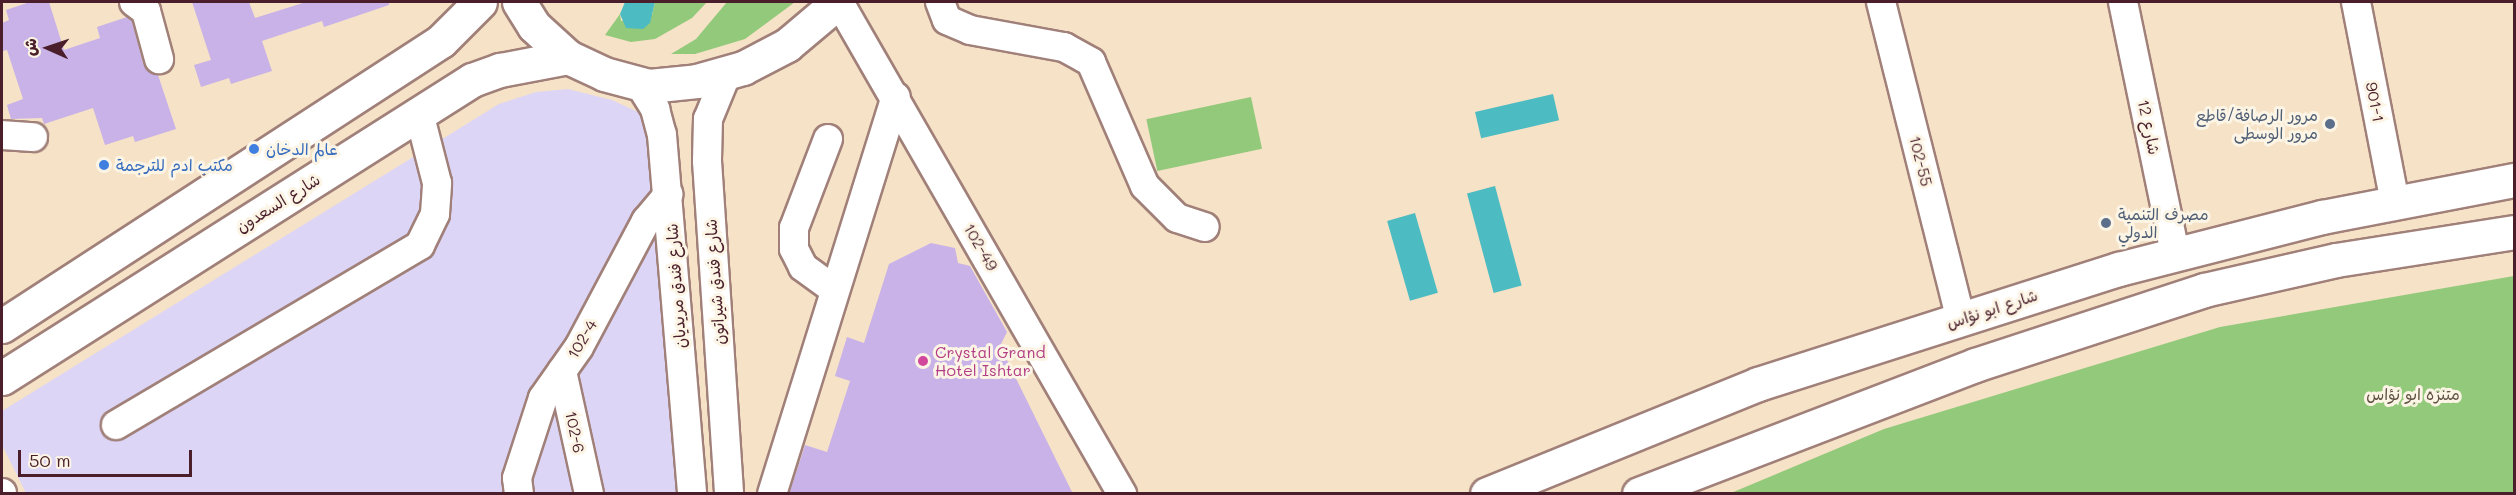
<!DOCTYPE html>
<html>
<head>
<meta charset="utf-8">
<style>
  body { margin:0 }
  #map { position:relative; width:2516px; height:495px; overflow:hidden; background:#f6e2c7; font-family:Mali,"Playpen Sans Arabic",sans-serif }
  div>[style] { position:absolute }
  .built>* { inset:0; background:#ddd5f6 }
  .green>* { inset:0; background:#93c97b; transform-origin:0 0 }
  .water>* { inset:0; background:#4dbcc2; transform-origin:0 0 }
  .building>* { inset:0; background:#c8b2e7 }
  .roads { filter:drop-shadow(2px 0 #a08079) drop-shadow(-2px 0 #a08079) drop-shadow(0 2px #a08079) drop-shadow(0 -2px #a08079) }
  .minor>* { height:28px; margin:-14px; padding:0 14px; transform-origin:14px; border-radius:14px; background:#fff }
  .major>* { height:33px; margin:-16.5px; padding:0 16.5px; transform-origin:16.5px; border-radius:16.5px; background:#fff }
  .dots>* { width:16px; height:16px; translate:-50% -50%; box-sizing:border-box; border:3px solid #fcf5e5; border-radius:50% }
  span { translate:-50% -50%; white-space:nowrap; text-align:center; line-height:1.15; -webkit-text-stroke:6px #fcf5e5; paint-order:stroke }
  .street-label { font-size:16px; color:#4a1f2b }
  .service-label { font-size:16px; color:#4e5e75 }
  .right { translate:-100% -50%; text-align:right }
  .left { translate:0 -50%; text-align:left }
  .shop-label { font-size:16px; color:#366cbe }
  .hotel-label { font-size:16px; color:#b23c85 }
  .park-label { font-size:16px; color:#605243 }
  .frame { position:absolute; inset:0; border:3px solid #4a1f2b; pointer-events:none }
  .north { position:absolute; left:18px; top:18px; width:60px; height:60px; -webkit-text-stroke:4px #fcf5e5; paint-order:stroke; rotate:273deg; font-size:16px; font-weight:700; line-height:24px; text-align:center; color:#4a1f2b }
  .north::after { content:''; display:block; margin:auto; width:21px; height:27px; background:#4a1f2b; clip-path:polygon(50% 0,100% 100%,50% 72%,0 100%) }
  .scale { position:absolute; left:18px; top:450px; width:174px; height:27px; box-sizing:border-box; border:3px solid #4a1f2b; border-top:0; padding-left:8px; font-size:18px; line-height:21px; white-space:nowrap; color:#4a1f2b; -webkit-text-stroke:4px #fcf5e5; paint-order:stroke }
</style>
</head>
<body>
<div id="map">
  <div class="built">
    <div style="clip-path:polygon(568px 89px,612px 100px,638px 112px,656px 142px,678px 493px,26px 493px,2px 445px,2px 411px,499px 104px,536px 92px)"></div>
  </div>
  <div class="green">
    <div style="clip-path:polygon(655px 2px,707px 2px,692px 18px,655px 39px,631px 42px,605px 35px,620px 14px,621px 21px,652px 15px)"></div>
    <div style="clip-path:polygon(727px 2px,795px 2px,745px 39px,695px 54px,671px 54px,696px 39px)"></div>
    <div style="left:1251px;top:97px;width:53px;height:107px;rotate:78deg"></div>
    <div style="clip-path:polygon(2514px 276px,2514px 493px,1731px 493px,1884px 429px,2220px 327px)"></div>
  </div>
  <div class="water">
    <div style="clip-path:polygon(625px 2px,655px 2px,650px 23px,643px 29px,626px 28px,620px 14px)"></div>
    <div style="left:1553px;top:94px;width:27px;height:80px;rotate:77deg"></div>
    <div style="left:1495px;top:186px;width:103px;height:29px;rotate:75deg"></div>
    <div style="left:1415px;top:213px;width:83px;height:29px;rotate:74deg"></div>
  </div>
  <div class="building">
    <div style="clip-path:polygon(30px 2px,49px 2px,64px 50px,100px 38px,97px 27px,127px 17px,132px 21px,143px 63px,148px 71px,158px 75px,176px 129px,135px 142px,133px 136px,105px 145px,93px 108px,44px 124px,42px 118px,11px 119px,7px 105px,23px 99px,7px 50px,2px 51px,2px 23px,9px 20px,6px 10px)"></div>
    <div style="clip-path:polygon(192px 2px,249px 2px,255px 18px,306px 2px,389px 2px,389px 5px,324px 27px,322px 21px,262px 41px,272px 71px,231px 84px,229px 78px,201px 87px,194px 65px,211px 60px)"></div>
    <div style="clip-path:polygon(931px 243px,955px 248px,958px 263px,970px 266px,1007px 332px,1000px 346px,1073px 494px,789px 494px,805px 445px,827px 452px,850px 381px,835px 376px,847px 337px,864px 343px,889px 264px)"></div>
  </div>
  <div class="roads">
    <div class="minor">
      <div style="left:134px;top:2px;width:15px;rotate:37deg"></div>
      <div style="left:146px;top:11px;width:50px;rotate:74.8deg"></div>
      <div style="left:839px;top:2px;width:568px;rotate:60.09deg"></div>
      <div style="left:940px;top:2px;width:19px;rotate:69deg"></div>
      <div style="left:947px;top:20px;width:25px;rotate:23deg"></div>
      <div style="left:970px;top:30px;width:96px;rotate:10.3deg"></div>
      <div style="left:1064px;top:47px;width:31px;rotate:29deg"></div>
      <div style="left:1091px;top:62px;width:135px;rotate:66.5deg"></div>
      <div style="left:1145px;top:186px;width:45px;rotate:45deg"></div>
      <div style="left:1177px;top:218px;width:29px;rotate:18deg"></div>
      <div style="left:1881px;top:2px;width:328px;rotate:75.9deg"></div>
      <div style="left:2123px;top:2px;width:255px;rotate:78.3deg"></div>
      <div style="left:2356px;top:2px;width:205px;rotate:79deg"></div>
      <div style="left:727px;top:73px;width:50px;rotate:112.4deg"></div>
      <div style="left:708px;top:119px;width:42px;rotate:91.4deg"></div>
      <div style="left:707px;top:161px;width:334px;rotate:86.2deg"></div>
      <div style="left:639px;top:83px;width:31px;rotate:58deg"></div>
      <div style="left:655px;top:109px;width:27px;rotate:75deg"></div>
      <div style="left:662px;top:135px;width:360px;rotate:85.2deg"></div>
      <div style="left:2px;top:135px;width:31px;rotate:4deg"></div>
      <div style="left:828px;top:139px;width:95px;rotate:110.9deg"></div>
      <div style="left:794px;top:228px;width:21px;rotate:90deg"></div>
      <div style="left:794px;top:249px;width:20px;rotate:63deg"></div>
      <div style="left:803px;top:267px;width:37px;rotate:36deg"></div>
      <div style="left:562px;top:371px;width:126px;rotate:77.6deg"></div>
      <div style="left:116px;top:425px;width:353px;rotate:-30.6deg"></div>
      <div style="left:420px;top:245px;width:34px;rotate:-64deg"></div>
      <div style="left:435px;top:214px;width:31px;rotate:-86deg"></div>
      <div style="left:437px;top:183px;width:72px;rotate:-104.4deg"></div>
      <div style="left:2px;top:493px;width:1px;rotate:90deg"></div>
      <div style="left:519px;top:494px;width:16px;rotate:-97deg"></div>
      <div style="left:517px;top:478px;width:84px;rotate:-72deg"></div>
      <div style="left:543px;top:398px;width:62px;rotate:-54.8deg"></div>
      <div style="left:579px;top:347px;width:143px;rotate:-62deg"></div>
      <div style="left:646px;top:221px;width:35px;rotate:-50deg"></div>
      <div style="left:772px;top:494px;width:416px;rotate:-72.7deg"></div>
    </div>
    <div class="major">
      <div style="left:519px;top:2px;width:28px;rotate:58deg"></div>
      <div style="left:534px;top:26px;width:46px;rotate:42.4deg"></div>
      <div style="left:568px;top:57px;width:40px;rotate:25deg"></div>
      <div style="left:604px;top:74px;width:47px;rotate:14.9deg"></div>
      <div style="left:649px;top:86px;width:48px;rotate:-5.9deg"></div>
      <div style="left:697px;top:81px;width:48px;rotate:-15.8deg"></div>
      <div style="left:743px;top:68px;width:50px;rotate:-27.6deg"></div>
      <div style="left:787px;top:45px;width:67px;rotate:-40.1deg"></div>
      <div style="left:2px;top:326px;width:523px;rotate:-32.99deg"></div>
      <div style="left:441px;top:41px;width:55px;rotate:-45deg"></div>
      <div style="left:2px;top:378px;width:557px;rotate:-32.38deg"></div>
      <div style="left:472px;top:80px;width:30px;rotate:-20deg"></div>
      <div style="left:500px;top:70px;width:69px;rotate:-10.8deg"></div>
      <div style="left:1487px;top:494px;width:292px;rotate:-22.1deg"></div>
      <div style="left:1758px;top:384px;width:379px;rotate:-17.7deg"></div>
      <div style="left:2119px;top:269px;width:210px;rotate:-14.4deg"></div>
      <div style="left:2322px;top:217px;width:196px;rotate:-10.9deg"></div>
      <div style="left:1639px;top:494px;width:360px;rotate:-21deg"></div>
      <div style="left:1975px;top:365px;width:241px;rotate:-18.1deg"></div>
      <div style="left:2204px;top:290px;width:135px;rotate:-12.8deg"></div>
      <div style="left:2336px;top:260px;width:180px;rotate:-8.9deg"></div>
    </div>
  </div>
  <div class="dots">
    <div style="left:2330px;top:124px;background:#5c6f8a"></div>
    <div style="left:254px;top:149px;background:#3f7fe0"></div>
    <div style="left:104px;top:165px;background:#3f7fe0"></div>
    <div style="left:2106px;top:223px;background:#5c6f8a"></div>
    <div style="left:923px;top:361px;background:#d1479c"></div>
  </div>
  <div class="street-label">
    <span style="left:2375px;top:102px;rotate:79deg">901-1</span>
    <span style="left:2149px;top:127px;rotate:78deg">شارع 12</span>
    <span style="left:1921px;top:161px;rotate:76deg">102-55</span>
    <span style="left:278px;top:203px;rotate:-32deg">شارع السعدون</span>
    <span style="left:981px;top:247px;rotate:60deg">102-49</span>
    <span style="left:715px;top:282px;rotate:-94deg">شارع فندق شيراتون</span>
    <span style="left:676px;top:286px;rotate:-94deg">شارع فندق مريديان</span>
    <span style="left:1992px;top:309px;rotate:-18deg">شارع ابو نؤاس</span>
    <span style="left:582px;top:339px;rotate:-59deg">102-4</span>
    <span style="left:575px;top:432px;rotate:78deg">102-6</span>
  </div>
  <div class="service-label">
    <span class="right" style="left:2318px;top:124px">مرور الرصافة/قاطع<br>مرور الوسطى</span>
    <span class="left" style="left:2118px;top:223px">مصرف التنمية<br>الدولي</span>
  </div>
  <div class="shop-label">
    <span class="left" style="left:266px;top:149px">عالم الدخان</span>
    <span class="left" style="left:116px;top:165px">مكتب ادم للترجمة</span>
  </div>
  <div class="hotel-label">
    <span class="left" style="left:935px;top:361px">Crystal Grand<br>Hotel Ishtar</span>
  </div>
  <div class="park-label">
    <span style="left:2413px;top:394px">متنزه ابو نؤاس</span>
  </div>
  <div class="frame"></div>
  <div class="north">ش</div>
  <div class="scale">50 m</div>
</div>
</body>
</html>
